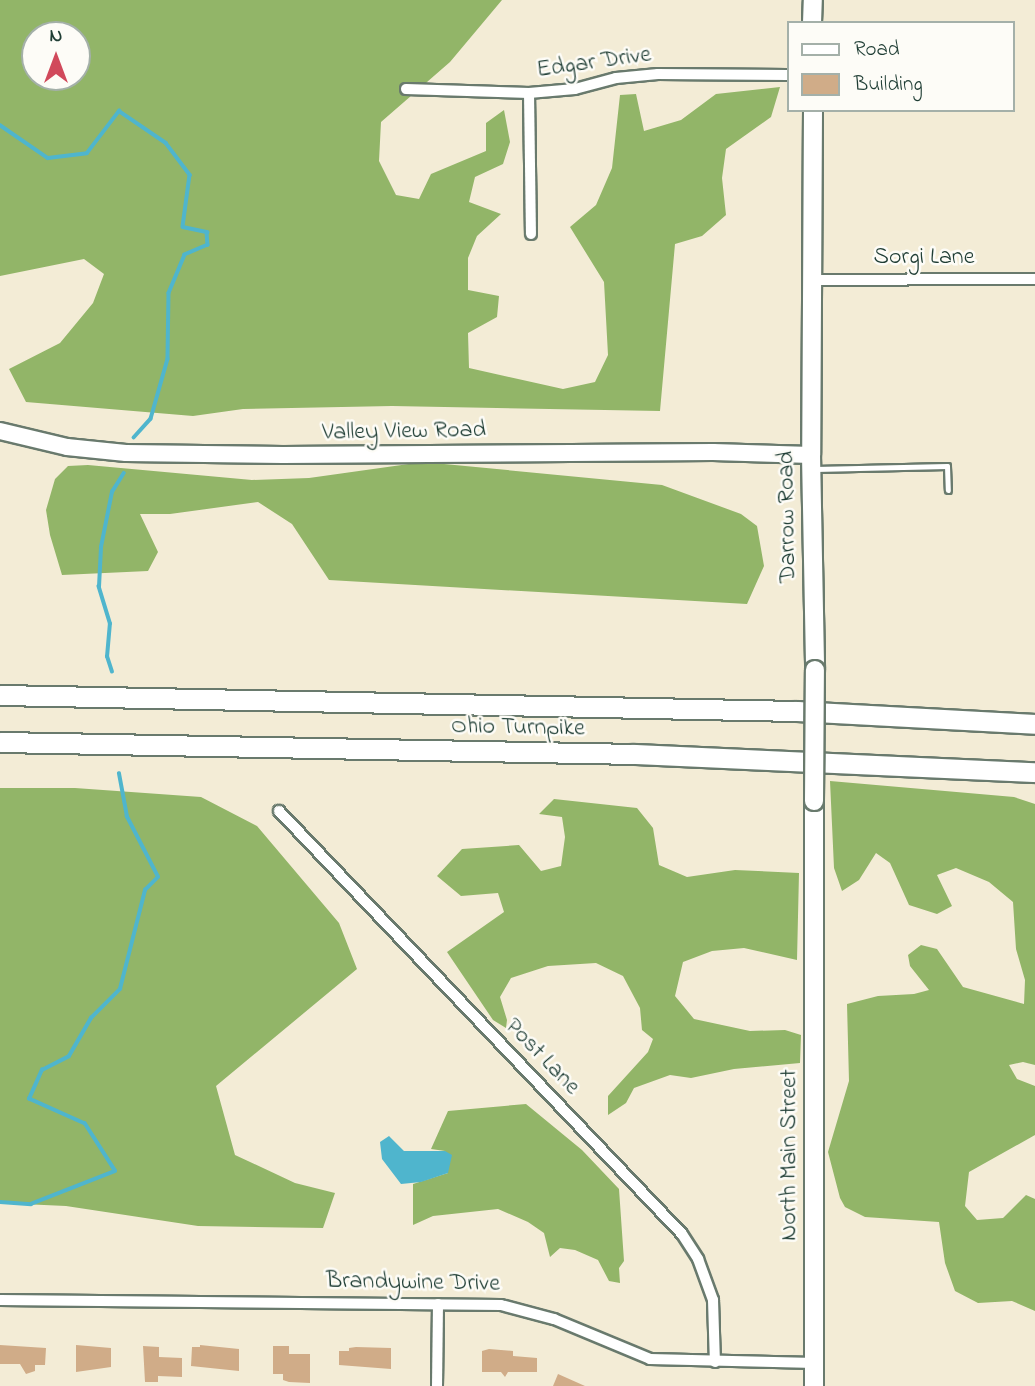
<!DOCTYPE html>
<html>
<head>
<meta charset="utf-8">
<style>
  body { margin:0 }
  #map { position:relative; width:1035px; height:1386px; overflow:hidden; background:#f3ecd6; font-family:"Indie Flower",sans-serif }
  div>[style] { position:absolute }
  .forest>* { inset:0; background:#92b568 }
  .water>* { inset:0; background:#4fb5cd }
  .stream>* { height:3.5px; margin:-1.75px; padding:0 1.75px; transform-origin:1.75px; border-radius:1.75px; background:#4fb5cd }
  .building>* { inset:0; background:#d0ac88 }
  .roads { filter:drop-shadow(2px 0 #697a6d) drop-shadow(-2px 0 #697a6d) drop-shadow(0 2px #697a6d) drop-shadow(0 -2px #697a6d) }
  .service>* { height:5px; margin:-2.5px; padding:0 2.5px; transform-origin:2.5px; border-radius:2.5px; background:#fff }
  .minor>* { height:10px; margin:-5px; padding:0 5px; transform-origin:5px; border-radius:5px; background:#fff }
  .secondary>* { height:16px; margin:-8px; padding:0 8px; transform-origin:8px; border-radius:8px; background:#fff }
  .primary>* { height:18px; margin:-9px; padding:0 9px; transform-origin:9px; border-radius:9px; background:#fff }
  .motorway>* { height:19px; margin:-9.5px; padding:0 9.5px; transform-origin:9.5px; border-radius:9.5px; background:#fff }
  .bridges { filter:drop-shadow(2px 0 #697a6d) drop-shadow(-2px 0 #697a6d) drop-shadow(0 2px #697a6d) drop-shadow(0 -2px #697a6d) }
  .primary-bridge>* { height:18px; margin:-9px; padding:0 9px; transform-origin:9px; border-radius:9px; background:#fff }
  span { translate:-50% -50%; white-space:nowrap; text-align:center; line-height:1.15; -webkit-text-stroke:5px #fdfcf7; paint-order:stroke }
  .street-label { font-size:24px; color:#1f3d34 }
  .legend { position:absolute; left:787px; top:21px; width:228px; height:91px; box-sizing:border-box; background:#fdfcf7; border:2px solid #a4b0a9; margin:0; padding:9px 12px; list-style:none; font-size:21px; color:#1f3d34 }
  .legend li { display:flex; align-items:center; gap:14px; height:35px }
  .legend b { width:35px; border:2px solid #a4b0a9 }
  .north { position:absolute; left:21px; top:21px; width:70px; height:70px; box-sizing:border-box; background:#fdfcf7; border:2px solid #a4b0a9; border-radius:50%; rotate:0deg; font-size:19px; font-weight:700; line-height:28px; text-align:center; color:#1f3d34 }
  .north::after { content:''; display:block; margin:auto; width:24px; height:32px; background:#d1495b; clip-path:polygon(50% 0,100% 100%,50% 72%,0 100%) }
</style>
</head>
<body>
<div id="map">
  <div class="forest">
    <div style="clip-path:polygon(evenodd,0 0,502px 0,450px 62px,381px 122px,379px 161px,396px 195px,419px 199px,431px 174px,486px 151px,486px 123px,504px 110px,510px 142px,503px 164px,475px 177px,469px 202px,501px 214px,477px 236px,468px 258px,468px 290px,499px 296px,497px 317px,468px 333px,469px 368px,563px 389px,595px 382px,608px 355px,604px 282px,570px 227px,596px 205px,612px 168px,620px 95px,636px 94px,644px 131px,681px 120px,716px 94px,780px 87px,771px 117px,726px 149px,722px 178px,726px 215px,702px 236px,675px 244px,660px 411px,392px 406px,243px 409px,193px 416px,26px 402px,9px 369px,60px 343px,93px 303px,104px 274px,84px 259px,0 276px,0 0,35px 35px,77px 35px,77px 77px,35px 77px,35px 35px)"></div>
    <div style="clip-path:polygon(423px 462px,662px 485px,741px 514px,757px 526px,764px 566px,747px 604px,329px 580px,292px 524px,258px 502px,170px 514px,140px 514px,158px 552px,148px 571px,62px 575px,50px 535px,46px 510px,55px 479px,68px 466px,88px 465px,252px 480px,309px 478px)"></div>
    <div style="clip-path:polygon(830px 781px,1014px 797px,1035px 804px,1035px 1065px,1023px 1062px,1009px 1065px,1017px 1079px,1035px 1086px,1035px 1135px,969px 1172px,965px 1206px,977px 1220px,1003px 1218px,1026px 1195px,1035px 1199px,1035px 1311px,1012px 1301px,978px 1303px,955px 1291px,945px 1263px,939px 1222px,865px 1217px,845px 1207px,840px 1198px,828px 1152px,849px 1081px,847px 1004px,878px 996px,914px 994px,929px 990px,910px 966px,908px 955px,921px 945px,937px 949px,963px 987px,1024px 1004px,1025px 980px,1016px 949px,1013px 902px,989px 882px,956px 868px,937px 875px,952px 906px,937px 914px,909px 905px,890px 863px,876px 853px,859px 880px,842px 891px,834px 868px)"></div>
    <div style="clip-path:polygon(0 788px,75px 788px,201px 797px,257px 826px,339px 923px,357px 969px,216px 1086px,235px 1155px,295px 1183px,335px 1193px,323px 1228px,198px 1226px,66px 1206px,0 1203px)"></div>
    <div style="clip-path:polygon(554px 799px,637px 808px,653px 828px,659px 865px,687px 877px,735px 870px,799px 873px,797px 960px,744px 948px,712px 951px,683px 962px,675px 996px,694px 1019px,750px 1031px,785px 1030px,801px 1035px,800px 1063px,734px 1069px,691px 1078px,670px 1075px,634px 1088px,626px 1103px,608px 1115px,608px 1096px,648px 1052px,653px 1039px,642px 1030px,640px 1008px,623px 976px,596px 963px,548px 966px,511px 978px,500px 997px,507px 1020px,506px 1028px,493px 1020px,447px 952px,504px 912px,498px 893px,461px 896px,437px 876px,462px 849px,519px 845px,541px 871px,561px 866px,565px 837px,562px 817px,539px 814px)"></div>
    <div style="clip-path:polygon(526px 1104px,582px 1150px,619px 1189px,624px 1261px,619px 1268px,620px 1283px,609px 1281px,598px 1260px,575px 1250px,560px 1248px,550px 1257px,544px 1233px,528px 1222px,498px 1209px,433px 1216px,413px 1225px,413px 1184px,448px 1173px,445px 1151px,431px 1149px,448px 1111px)"></div>
  </div>
  <div class="water">
    <div style="clip-path:polygon(389px 1136px,404px 1151px,445px 1151px,452px 1155px,448px 1173px,421px 1182px,401px 1184px,382px 1159px,380px 1142px)"></div>
  </div>
  <div class="stream">
    <div style="left:0;top:125px;width:58px;rotate:34.5deg"></div>
    <div style="left:48px;top:158px;width:39px;rotate:-7deg"></div>
    <div style="left:87px;top:153px;width:53px;rotate:-52.7deg"></div>
    <div style="left:119px;top:111px;width:57px;rotate:34.2deg"></div>
    <div style="left:166px;top:143px;width:40px;rotate:53deg"></div>
    <div style="left:190px;top:175px;width:52px;rotate:97.7deg"></div>
    <div style="left:183px;top:227px;width:25px;rotate:12deg"></div>
    <div style="left:207px;top:232px;width:13px;rotate:86deg"></div>
    <div style="left:208px;top:245px;width:25px;rotate:157deg"></div>
    <div style="left:185px;top:255px;width:41px;rotate:112.8deg"></div>
    <div style="left:169px;top:293px;width:66px;rotate:90.9deg"></div>
    <div style="left:168px;top:359px;width:62px;rotate:105.8deg"></div>
    <div style="left:151px;top:419px;width:25px;rotate:132deg"></div>
    <div style="left:112px;top:672px;width:16px;rotate:-108deg"></div>
    <div style="left:107px;top:657px;width:33px;rotate:-85deg"></div>
    <div style="left:110px;top:624px;width:39px;rotate:-107deg"></div>
    <div style="left:99px;top:587px;width:40px;rotate:-87.1deg"></div>
    <div style="left:101px;top:547px;width:56px;rotate:-78.7deg"></div>
    <div style="left:112px;top:492px;width:22px;rotate:-58deg"></div>
    <div style="left:0;top:1202px;width:31px;rotate:4deg"></div>
    <div style="left:31px;top:1204px;width:90px;rotate:-21.4deg"></div>
    <div style="left:115px;top:1171px;width:56px;rotate:-122.6deg"></div>
    <div style="left:85px;top:1124px;width:61px;rotate:-155.9deg"></div>
    <div style="left:29px;top:1099px;width:32px;rotate:-66deg"></div>
    <div style="left:42px;top:1070px;width:30px;rotate:-27deg"></div>
    <div style="left:69px;top:1056px;width:44px;rotate:-59.9deg"></div>
    <div style="left:91px;top:1018px;width:41px;rotate:-45deg"></div>
    <div style="left:120px;top:989px;width:102px;rotate:-75.8deg"></div>
    <div style="left:145px;top:890px;width:18px;rotate:-45deg"></div>
    <div style="left:158px;top:877px;width:68px;rotate:-117.3deg"></div>
    <div style="left:127px;top:817px;width:44px;rotate:-100.5deg"></div>
  </div>
  <div class="building">
    <div style="clip-path:polygon(0 1345px,46px 1348px,45px 1365px,35px 1365px,35px 1371px,26px 1374px,20px 1364px,0 1364px)"></div>
    <div style="clip-path:polygon(76px 1345px,111px 1348px,111px 1367px,76px 1372px)"></div>
    <div style="clip-path:polygon(200px 1345px,239px 1349px,239px 1371px,191px 1366px,192px 1347px,200px 1347px)"></div>
    <div style="clip-path:polygon(143px 1346px,159px 1347px,159px 1357px,182px 1358px,182px 1377px,158px 1376px,158px 1382px,145px 1382px)"></div>
    <div style="clip-path:polygon(273px 1346px,289px 1346px,289px 1354px,310px 1354px,310px 1383px,289px 1382px,283px 1380px,283px 1374px,273px 1374px)"></div>
    <div style="clip-path:polygon(356px 1347px,391px 1348px,391px 1369px,339px 1365px,339px 1351px,349px 1351px,349px 1348px)"></div>
    <div style="clip-path:polygon(489px 1349px,513px 1351px,513px 1356px,537px 1358px,537px 1372px,508px 1372px,505px 1377px,501px 1372px,482px 1372px,482px 1351px)"></div>
    <div style="clip-path:polygon(558px 1374px,585px 1386px,553px 1386px)"></div>
  </div>
  <div class="roads">
    <div class="service">
      <div style="left:815px;top:469px;width:132px;rotate:-1.3deg"></div>
      <div style="left:947px;top:466px;width:24px;rotate:88deg"></div>
    </div>
    <div class="minor">
      <div style="left:406px;top:89px;width:123px;rotate:1.9deg"></div>
      <div style="left:529px;top:93px;width:46px;rotate:-5deg"></div>
      <div style="left:575px;top:89px;width:42px;rotate:-15deg"></div>
      <div style="left:616px;top:78px;width:42px;rotate:-5.4deg"></div>
      <div style="left:658px;top:74px;width:130px;rotate:0.4deg"></div>
      <div style="left:529px;top:93px;width:141px;rotate:89.2deg"></div>
      <div style="left:813px;top:280px;width:222px;rotate:-0.3deg"></div>
      <div style="left:279px;top:811px;width:584px;rotate:46.39deg"></div>
      <div style="left:682px;top:1234px;width:30px;rotate:57deg"></div>
      <div style="left:698px;top:1259px;width:44px;rotate:69.9deg"></div>
      <div style="left:713px;top:1300px;width:62px;rotate:88.2deg"></div>
      <div style="left:0;top:1300px;width:501px;rotate:0.57deg"></div>
      <div style="left:501px;top:1305px;width:55px;rotate:14.8deg"></div>
      <div style="left:554px;top:1319px;width:104px;rotate:22.6deg"></div>
      <div style="left:650px;top:1359px;width:165px;rotate:1.4deg"></div>
      <div style="left:437px;top:1386px;width:82px;rotate:-89.3deg"></div>
    </div>
    <div class="secondary">
      <div style="left:0;top:431px;width:69px;rotate:13.4deg"></div>
      <div style="left:67px;top:447px;width:59px;rotate:5.8deg"></div>
      <div style="left:126px;top:453px;width:157px;rotate:0.7deg"></div>
      <div style="left:283px;top:455px;width:430px;rotate:-0.4deg"></div>
      <div style="left:713px;top:452px;width:98px;rotate:1.8deg"></div>
    </div>
    <div class="primary">
      <div style="left:812px;top:23px;width:23px;rotate:-88deg"></div>
      <div style="left:813px;top:110px;width:345px;rotate:90.3deg"></div>
      <div style="left:811px;top:455px;width:215px;rotate:88.9deg"></div>
      <div style="left:814px;top:801px;width:585px;rotate:90deg"></div>
    </div>
    <div class="motorway">
      <div style="left:0;top:695px;width:797px;rotate:1.15deg"></div>
      <div style="left:797px;top:711px;width:238px;rotate:3.1deg"></div>
      <div style="left:0;top:742px;width:634px;rotate:1.08deg"></div>
      <div style="left:634px;top:754px;width:401px;rotate:2.6deg"></div>
    </div>
  </div>
  <div class="bridges">
    <div class="primary-bridge">
      <div style="left:814px;top:801px;width:131px;rotate:-89.6deg"></div>
    </div>
  </div>
  <div class="street-label">
    <span style="left:594px;top:63px;rotate:-8deg">Edgar Drive</span>
    <span style="left:924px;top:258px">Sorgi Lane</span>
    <span style="left:404px;top:432px;rotate:-1deg">Valley View Road</span>
    <span style="left:788px;top:517px;rotate:-91deg">Darrow Road</span>
    <span style="left:518px;top:728px;rotate:1deg">Ohio Turnpike</span>
    <span style="left:542px;top:1057px;rotate:46deg">Post Lane</span>
    <span style="left:790px;top:1155px;rotate:-90deg">North Main Street</span>
    <span style="left:413px;top:1283px;rotate:1deg">Brandywine Drive</span>
  </div>
  <ul class="legend">
  <li><b style="height:9px;background:#fff"></b>Road</li>
  <li><b style="height:19px;background:#d0ac88"></b>Building</li>
  </ul>
  <div class="north">N</div>
</div>
</body>
</html>
